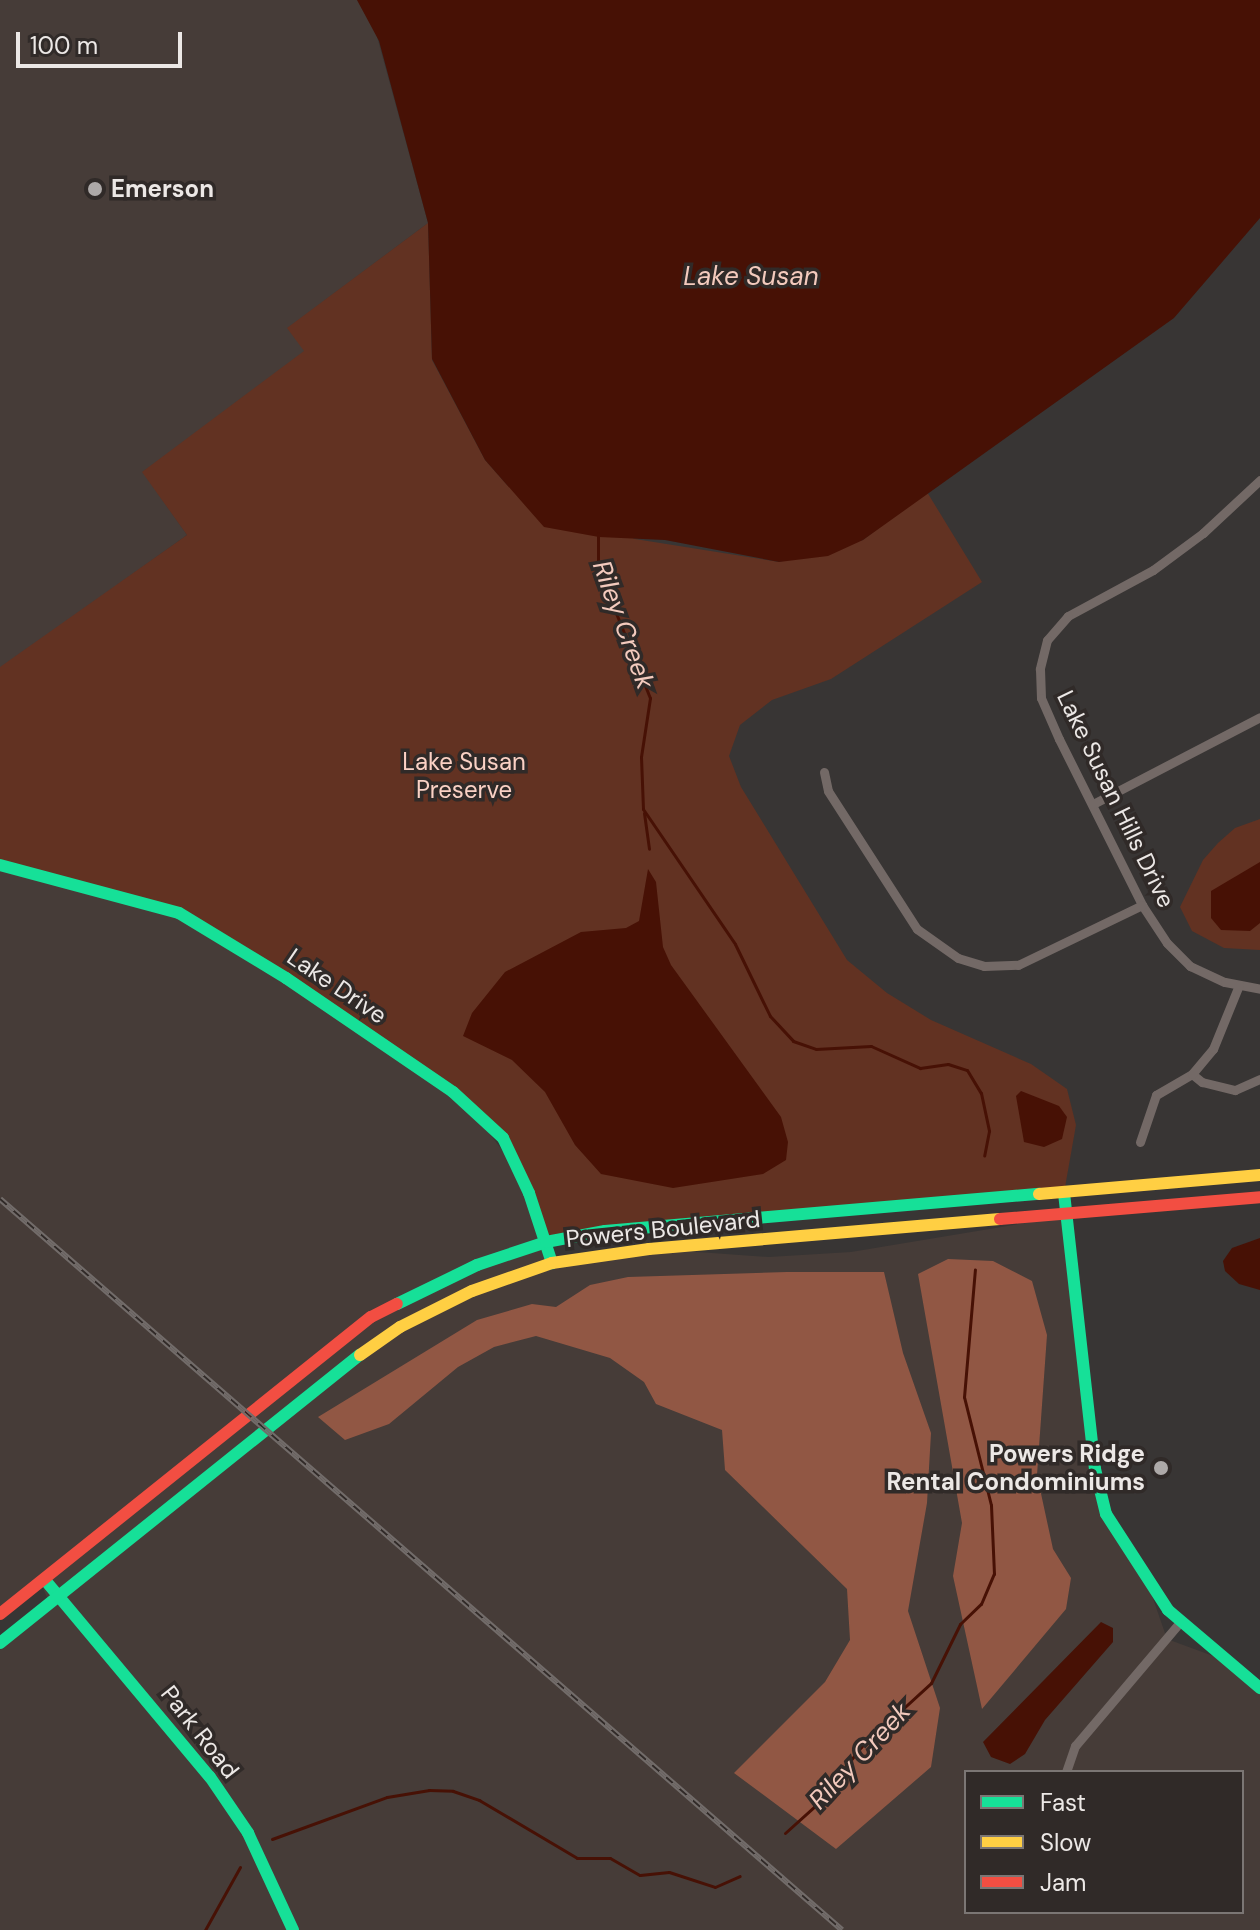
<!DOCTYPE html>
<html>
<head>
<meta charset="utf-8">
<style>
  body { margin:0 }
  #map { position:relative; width:1260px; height:1930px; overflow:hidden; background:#383534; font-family:"DM Sans",sans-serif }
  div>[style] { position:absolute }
  .built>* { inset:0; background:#463c38 }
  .green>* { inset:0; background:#623222 }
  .forest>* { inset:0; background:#915744 }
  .water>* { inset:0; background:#471105 }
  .stream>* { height:3px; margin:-1.5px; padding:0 1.5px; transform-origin:1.5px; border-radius:1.5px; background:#471105 }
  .street>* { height:9px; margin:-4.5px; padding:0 4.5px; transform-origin:4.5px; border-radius:4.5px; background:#736966 }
  .fast>* { height:12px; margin:-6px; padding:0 6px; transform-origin:6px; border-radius:6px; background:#16e098 }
  .slow>* { height:12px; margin:-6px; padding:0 6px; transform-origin:6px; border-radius:6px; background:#ffcf43 }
  .jam>* { height:12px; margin:-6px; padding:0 6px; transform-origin:6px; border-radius:6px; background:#f24e42 }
  .rail>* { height:6px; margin-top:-3px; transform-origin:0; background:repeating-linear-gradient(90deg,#302a28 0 9px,#726c6a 0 18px); box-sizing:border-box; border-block:2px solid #726c6a }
  .dots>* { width:22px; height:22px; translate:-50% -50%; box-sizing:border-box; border:4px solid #302a28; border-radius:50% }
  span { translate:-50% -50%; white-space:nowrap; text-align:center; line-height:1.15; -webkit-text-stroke:7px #302a28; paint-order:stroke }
  .poi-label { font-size:24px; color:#ece8e6; font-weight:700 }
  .left { translate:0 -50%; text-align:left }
  .right { translate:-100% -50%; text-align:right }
  .park-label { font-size:24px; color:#fad1c4 }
  .street-label { font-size:24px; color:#ece8e6 }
  .water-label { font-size:26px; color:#f3cabd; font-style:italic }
  .legend { position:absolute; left:964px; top:1770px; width:280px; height:144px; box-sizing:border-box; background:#302a28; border:2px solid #7b7674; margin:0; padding:10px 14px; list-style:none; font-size:24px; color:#ece8e6 }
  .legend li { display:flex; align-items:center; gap:16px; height:40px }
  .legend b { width:40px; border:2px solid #7b7674 }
  .scale { position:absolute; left:16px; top:32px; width:166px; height:36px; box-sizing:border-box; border:4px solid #ece8e6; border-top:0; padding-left:10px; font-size:24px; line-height:28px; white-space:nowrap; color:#ece8e6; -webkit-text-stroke:6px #302a28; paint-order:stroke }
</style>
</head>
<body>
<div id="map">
  <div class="built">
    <div style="clip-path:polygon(0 0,357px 0,376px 33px,428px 223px,288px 328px,305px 351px,143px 472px,187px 535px,0 669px)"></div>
    <div style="clip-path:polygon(evenodd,0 864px,179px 913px,464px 1100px,521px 1175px,553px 1263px,656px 1249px,769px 1257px,851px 1252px,1067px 1216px,1091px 1435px,1117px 1533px,1148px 1584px,1167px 1639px,1224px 1660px,1260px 1685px,1260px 1930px,0 1930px,0 1641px,50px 1605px,41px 1583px,0 1613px,0 864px,966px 1772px,1242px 1772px,1242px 1912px,966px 1912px,966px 1772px)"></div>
  </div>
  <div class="green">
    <div style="clip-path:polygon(428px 223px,432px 360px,485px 460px,507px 485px,635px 539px,779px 562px,863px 540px,927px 492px,982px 582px,831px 679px,772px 700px,740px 725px,729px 756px,741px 787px,847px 960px,887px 993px,931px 1020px,1031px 1064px,1067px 1089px,1076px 1125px,1064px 1193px,546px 1242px,503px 1138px,479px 1111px,179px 913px,0 865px,0 667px,187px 535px,142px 472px,304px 351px,287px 328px)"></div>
    <div style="clip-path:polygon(1260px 819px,1260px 950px,1224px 948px,1192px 931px,1180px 907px,1203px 860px,1218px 843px,1235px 828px)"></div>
  </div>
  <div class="forest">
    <div style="clip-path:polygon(948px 1259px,993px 1261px,1032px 1281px,1047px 1335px,1037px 1475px,1053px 1549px,1071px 1578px,1066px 1609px,982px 1709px,953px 1576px,962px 1523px,918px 1274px)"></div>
    <div style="clip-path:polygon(787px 1272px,884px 1272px,903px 1353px,931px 1433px,927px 1503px,908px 1611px,940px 1708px,931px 1767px,836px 1849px,734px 1773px,825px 1682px,850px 1640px,847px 1589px,725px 1470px,722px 1430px,656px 1404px,644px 1382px,610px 1358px,536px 1336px,494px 1347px,458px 1367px,389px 1424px,345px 1440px,318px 1417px,477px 1320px,532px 1304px,556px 1307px,590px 1285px,628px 1277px)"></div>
  </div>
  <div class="water">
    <div style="clip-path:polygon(357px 0,1260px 0,1260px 218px,1174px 318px,863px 540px,828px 556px,779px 562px,665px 540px,599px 537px,544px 527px,485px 460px,432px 359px,428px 223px,379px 41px)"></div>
    <div style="clip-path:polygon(1260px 862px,1260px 923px,1250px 931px,1221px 930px,1211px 918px,1211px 891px)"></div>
    <div style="clip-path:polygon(648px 869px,656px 882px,663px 947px,671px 965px,781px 1117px,788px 1142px,786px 1160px,763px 1174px,673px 1188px,601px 1174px,575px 1145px,545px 1092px,512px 1060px,463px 1036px,472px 1013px,505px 972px,581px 932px,626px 928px,639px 921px)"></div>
    <div style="clip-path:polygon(1021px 1091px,1059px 1106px,1067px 1117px,1062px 1139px,1044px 1147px,1024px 1142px,1016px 1096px)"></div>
    <div style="clip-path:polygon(1260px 1238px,1260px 1290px,1239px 1284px,1225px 1271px,1223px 1261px,1232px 1248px)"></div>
    <div style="clip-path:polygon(1101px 1622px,1113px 1628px,1113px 1642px,1045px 1720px,1025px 1754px,1010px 1764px,991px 1757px,983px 1742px)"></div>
  </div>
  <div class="stream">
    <div style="left:598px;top:533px;width:35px;rotate:90deg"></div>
    <div style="left:598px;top:568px;width:140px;rotate:68.2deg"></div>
    <div style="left:650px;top:698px;width:60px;rotate:98.7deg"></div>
    <div style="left:641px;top:757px;width:52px;rotate:87.8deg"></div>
    <div style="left:643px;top:809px;width:163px;rotate:55.7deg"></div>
    <div style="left:735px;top:944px;width:80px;rotate:64.1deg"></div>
    <div style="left:770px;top:1016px;width:34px;rotate:47deg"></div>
    <div style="left:793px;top:1041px;width:24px;rotate:19deg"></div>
    <div style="left:816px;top:1049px;width:55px;rotate:-3.1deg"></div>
    <div style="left:871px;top:1046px;width:54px;rotate:24.2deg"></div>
    <div style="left:920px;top:1068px;width:28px;rotate:-8deg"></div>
    <div style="left:948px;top:1064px;width:20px;rotate:18deg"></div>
    <div style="left:967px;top:1070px;width:27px;rotate:59deg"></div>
    <div style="left:981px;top:1093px;width:39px;rotate:78deg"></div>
    <div style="left:989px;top:1131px;width:25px;rotate:101deg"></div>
    <div style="left:644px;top:813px;width:36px;rotate:82deg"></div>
    <div style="left:785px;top:1833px;width:39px;rotate:-42deg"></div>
    <div style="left:814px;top:1807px;width:76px;rotate:-51.9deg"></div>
    <div style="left:861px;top:1747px;width:95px;rotate:-42.4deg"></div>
    <div style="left:931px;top:1683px;width:66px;rotate:-63.8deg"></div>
    <div style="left:960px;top:1624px;width:29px;rotate:-44deg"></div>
    <div style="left:981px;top:1604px;width:33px;rotate:-67deg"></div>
    <div style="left:994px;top:1574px;width:69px;rotate:-92.5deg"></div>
    <div style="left:991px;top:1505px;width:111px;rotate:-104deg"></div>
    <div style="left:964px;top:1397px;width:128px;rotate:-85.1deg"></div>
    <div style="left:272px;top:1839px;width:122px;rotate:-20.1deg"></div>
    <div style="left:387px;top:1797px;width:43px;rotate:-9.5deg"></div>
    <div style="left:429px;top:1790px;width:24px;rotate:2deg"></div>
    <div style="left:453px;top:1791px;width:28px;rotate:19deg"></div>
    <div style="left:479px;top:1800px;width:114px;rotate:30.6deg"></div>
    <div style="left:577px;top:1858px;width:33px"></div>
    <div style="left:610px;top:1858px;width:34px;rotate:30deg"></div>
    <div style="left:640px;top:1875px;width:29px;rotate:-6deg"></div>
    <div style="left:669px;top:1872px;width:48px;rotate:18.1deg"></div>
    <div style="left:715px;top:1887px;width:27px;rotate:-24deg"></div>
    <div style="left:205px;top:1930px;width:72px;rotate:-60.9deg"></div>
  </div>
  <div class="street">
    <div style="left:1260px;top:480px;width:78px;rotate:137.1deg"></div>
    <div style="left:1203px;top:533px;width:62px;rotate:143.5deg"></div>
    <div style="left:1153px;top:570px;width:97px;rotate:151.6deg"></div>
    <div style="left:1068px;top:616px;width:32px;rotate:131deg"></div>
    <div style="left:1047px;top:640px;width:30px;rotate:104deg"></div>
    <div style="left:1040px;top:669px;width:29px;rotate:88deg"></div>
    <div style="left:1041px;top:698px;width:45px;rotate:66.3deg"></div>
    <div style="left:1059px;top:739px;width:186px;rotate:63.4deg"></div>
    <div style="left:1142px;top:905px;width:45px;rotate:56.7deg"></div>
    <div style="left:1167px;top:943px;width:33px;rotate:45deg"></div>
    <div style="left:1190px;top:966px;width:38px;rotate:25deg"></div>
    <div style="left:1225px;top:982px;width:36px;rotate:11deg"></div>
    <div style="left:824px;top:772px;width:19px;rotate:78deg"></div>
    <div style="left:828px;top:791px;width:164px;rotate:57.2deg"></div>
    <div style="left:917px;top:929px;width:50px;rotate:35.3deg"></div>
    <div style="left:958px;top:958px;width:27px;rotate:17deg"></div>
    <div style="left:984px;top:966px;width:34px;rotate:-2deg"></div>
    <div style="left:1018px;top:965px;width:138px;rotate:-25.8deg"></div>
    <div style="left:1093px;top:804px;width:188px;rotate:-27.5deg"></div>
    <div style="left:1192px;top:1074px;width:13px;rotate:39deg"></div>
    <div style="left:1202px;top:1082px;width:34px;rotate:14deg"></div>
    <div style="left:1235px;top:1090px;width:27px;rotate:-24deg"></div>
    <div style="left:1140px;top:1142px;width:50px;rotate:-71.2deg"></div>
    <div style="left:1156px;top:1095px;width:42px;rotate:-30.3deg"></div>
    <div style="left:1192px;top:1074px;width:33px;rotate:-50deg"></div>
    <div style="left:1213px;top:1049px;width:69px;rotate:-67.9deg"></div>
    <div style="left:1066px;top:1772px;width:28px;rotate:-71deg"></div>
    <div style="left:1075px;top:1746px;width:164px;rotate:-49.7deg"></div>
  </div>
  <div class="fast">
    <div style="left:0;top:865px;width:185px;rotate:15deg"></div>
    <div style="left:179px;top:913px;width:125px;rotate:31.3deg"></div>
    <div style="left:286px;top:978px;width:202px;rotate:34.3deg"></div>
    <div style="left:453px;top:1092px;width:68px;rotate:42.6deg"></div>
    <div style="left:503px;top:1138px;width:61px;rotate:64.7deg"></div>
    <div style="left:529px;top:1193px;width:74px;rotate:71.8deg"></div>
    <div style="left:1064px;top:1193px;width:278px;rotate:83.6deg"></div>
    <div style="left:1095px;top:1469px;width:46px;rotate:76.3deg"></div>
    <div style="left:1106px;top:1514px;width:114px;rotate:57.1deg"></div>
    <div style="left:1168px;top:1610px;width:121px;rotate:40.3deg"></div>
    <div style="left:397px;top:1304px;width:89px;rotate:-26deg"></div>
    <div style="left:477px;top:1265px;width:73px;rotate:-18.4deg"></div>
    <div style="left:546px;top:1242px;width:60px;rotate:-10.6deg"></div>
    <div style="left:605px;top:1231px;width:436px;rotate:-4.9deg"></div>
    <div style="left:45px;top:1580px;width:257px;rotate:50.1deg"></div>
    <div style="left:210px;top:1777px;width:68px;rotate:55.8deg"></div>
    <div style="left:248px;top:1833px;width:107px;rotate:65.1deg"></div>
    <div style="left:0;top:1643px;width:461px;rotate:-38.7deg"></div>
  </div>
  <div class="slow">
    <div style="left:1039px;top:1194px;width:222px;rotate:-4.9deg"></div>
    <div style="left:360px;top:1355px;width:49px;rotate:-35deg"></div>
    <div style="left:400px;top:1327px;width:80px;rotate:-26.6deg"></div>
    <div style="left:472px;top:1291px;width:85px;rotate:-19.3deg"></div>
    <div style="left:552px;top:1263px;width:98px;rotate:-8.2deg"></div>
    <div style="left:649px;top:1249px;width:352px;rotate:-4.9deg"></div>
  </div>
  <div class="jam">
    <div style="left:1000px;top:1219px;width:261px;rotate:-4.8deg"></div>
    <div style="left:0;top:1614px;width:475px;rotate:-38.7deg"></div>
    <div style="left:371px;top:1317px;width:29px;rotate:-27deg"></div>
  </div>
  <div class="rail">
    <div style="left:0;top:1199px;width:1115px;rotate:40.96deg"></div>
  </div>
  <div class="dots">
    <div style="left:95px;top:189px;background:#ada9a8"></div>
    <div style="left:1161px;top:1468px;background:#ada9a8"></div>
  </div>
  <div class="poi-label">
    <span class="left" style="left:111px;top:189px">Emerson</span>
    <span class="right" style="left:1145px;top:1468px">Powers Ridge<br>Rental Condominiums</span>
  </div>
  <div class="park-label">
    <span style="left:464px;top:776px">Lake Susan<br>Preserve</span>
  </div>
  <div class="street-label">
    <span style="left:1116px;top:799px;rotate:64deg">Lake Susan Hills Drive</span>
    <span style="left:337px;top:986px;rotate:34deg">Lake Drive</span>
    <span style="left:663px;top:1229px;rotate:-6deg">Powers Boulevard</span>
    <span style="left:200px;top:1732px;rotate:52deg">Park Road</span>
  </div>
  <div class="water-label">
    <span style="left:751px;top:277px">Lake Susan</span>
    <span style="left:623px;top:625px;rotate:70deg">Riley Creek</span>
    <span style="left:860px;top:1756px;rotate:-47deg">Riley Creek</span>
  </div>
  <ul class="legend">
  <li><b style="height:10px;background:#16e098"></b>Fast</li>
  <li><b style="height:10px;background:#ffcf43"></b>Slow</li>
  <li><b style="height:10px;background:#f24e42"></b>Jam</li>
  </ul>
  <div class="scale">100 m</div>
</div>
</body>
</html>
